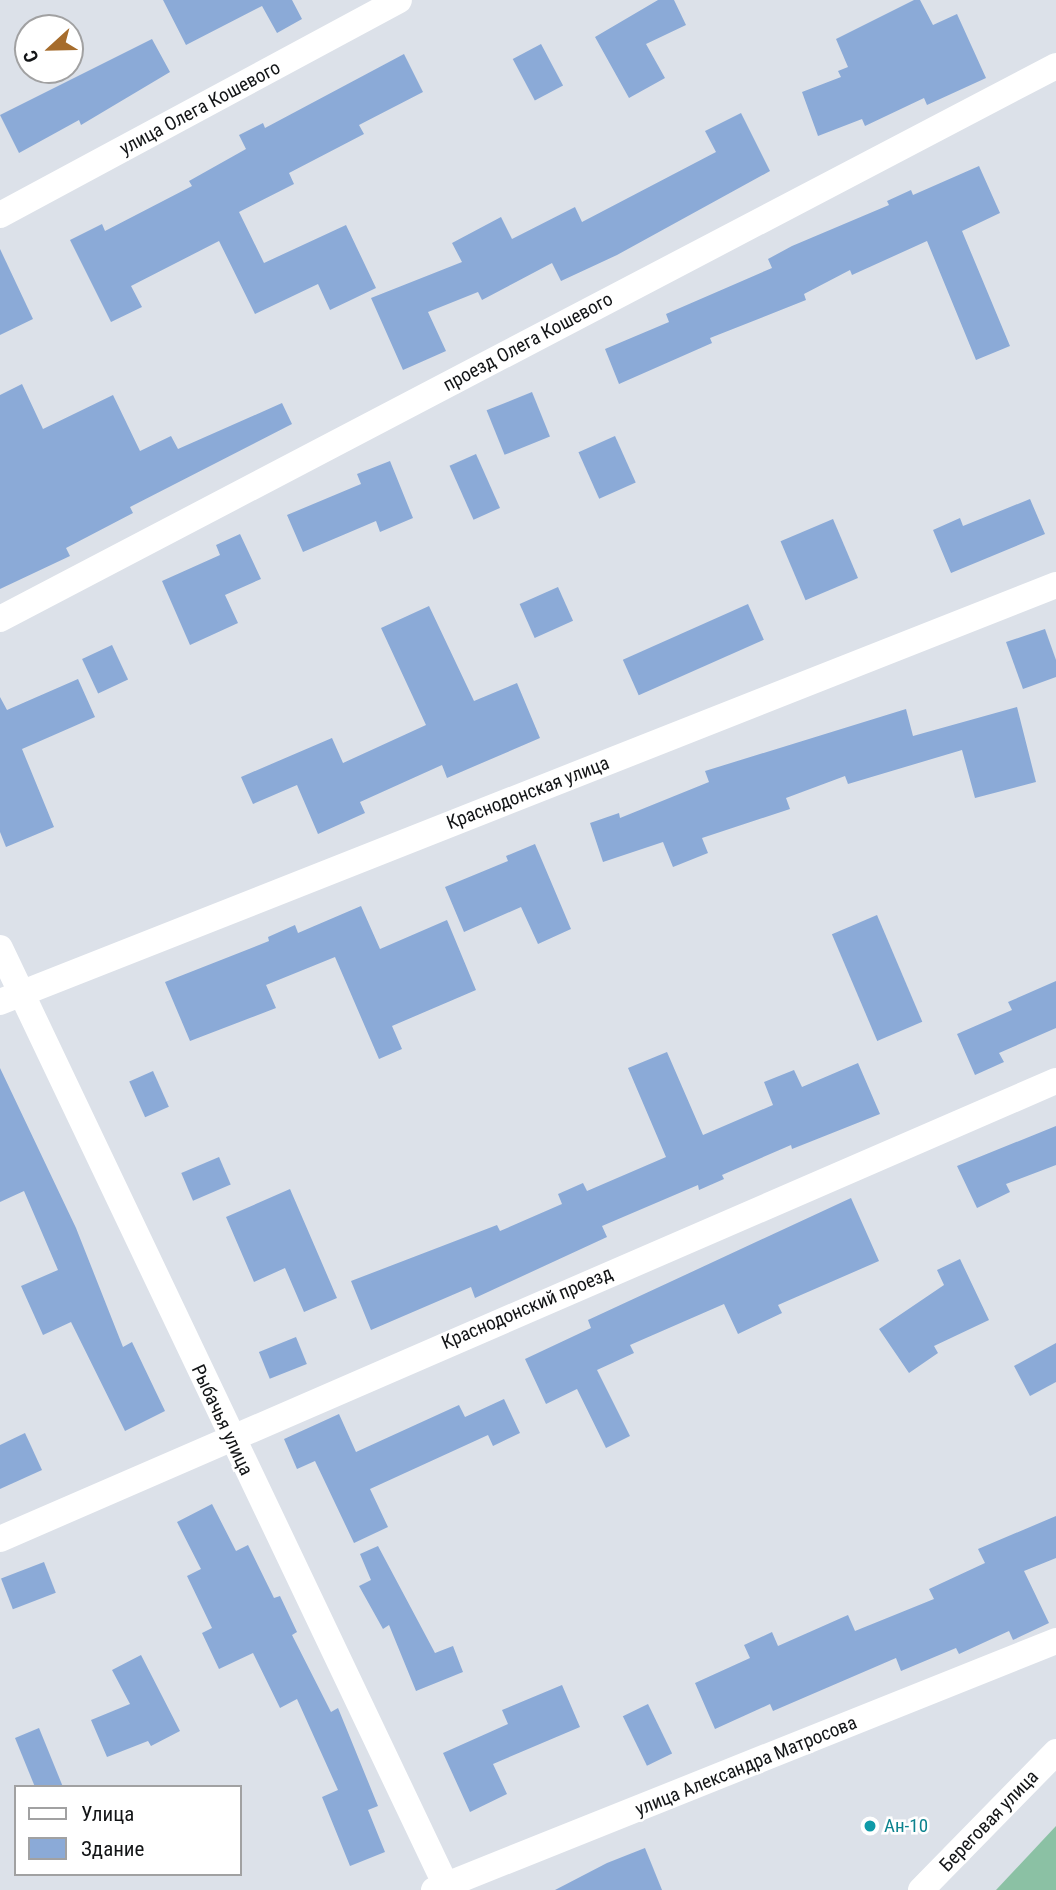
<!DOCTYPE html>
<html>
<head>
<meta charset="utf-8">
<style>
  body { margin:0 }
  #map { position:relative; width:1056px; height:1890px; overflow:hidden; background:#dce1e9; font-family:"Roboto Condensed",sans-serif }
  div>[style] { position:absolute }
  .green>* { inset:0; background:#8bc1a4 }
  .building>* { inset:0; background:#8baad7; transform-origin:0 0 }
  .street>* { height:26px; margin:-13px; padding:0 13px; transform-origin:13px; border-radius:13px; background:#fff }
  .dots>* { width:19px; height:19px; translate:-50% -50%; box-sizing:border-box; border:4px solid #fff; border-radius:50% }
  span { translate:-50% -50%; white-space:nowrap; text-align:center; line-height:1.15; -webkit-text-stroke:5px #fff; paint-order:stroke }
  .street-label { font-size:19px; color:#131517 }
  .culture-label { font-size:19px; color:#0d838f }
  .left { translate:0 -50%; text-align:left }
  .legend { position:absolute; left:14px; top:1785px; width:228px; height:91px; box-sizing:border-box; background:#fff; border:2px solid #a1a1a2; margin:0; padding:9px 12px; list-style:none; font-size:21px; color:#131517 }
  .legend li { display:flex; align-items:center; gap:14px; height:35px }
  .legend b { width:35px; border:2px solid #a1a1a2 }
  .north { position:absolute; left:14px; top:14px; width:70px; height:70px; box-sizing:border-box; background:#fff; border:2px solid #a1a1a2; border-radius:50%; rotate:248deg; font-size:19px; font-weight:700; line-height:28px; text-align:center; color:#131517 }
  .north::after { content:''; display:block; margin:auto; width:24px; height:32px; background:#a66c2c; clip-path:polygon(50% 0,100% 100%,50% 72%,0 100%) }
</style>
</head>
<body>
<div id="map">
  <div class="green">
    <div style="clip-path:polygon(1056px 1826px,1056px 1890px,996px 1890px)"></div>
  </div>
  <div class="building">
    <div style="clip-path:polygon(163px 0,292px 0,302px 19px,277px 33px,262px 6px,186px 45px)"></div>
    <div style="clip-path:polygon(658px 0,674px 0,686px 25px,646px 44px,665px 78px,629px 98px,595px 37px)"></div>
    <div style="clip-path:polygon(914px 0,920px 0,933px 25px,957px 14px,986px 78px,927px 105px,924px 98px,865px 126px,862px 119px,818px 136px,802px 92px,841px 77px,838px 71px,848px 67px,836px 39px)"></div>
    <div style="clip-path:polygon(152px 39px,170px 72px,81px 125px,79px 120px,19px 153px,0 115px)"></div>
    <div style="left:541px;top:44px;width:47px;height:32px;rotate:62deg"></div>
    <div style="clip-path:polygon(404px 54px,423px 92px,359px 125px,364px 134px,289px 173px,294px 184px,239px 212px,264px 263px,346px 225px,376px 288px,330px 310px,318px 284px,255px 314px,219px 241px,131px 286px,142px 307px,111px 322px,70px 240px,102px 224px,105px 231px,192px 186px,189px 181px,246px 149px,239px 135px,263px 123px,265px 128px)"></div>
    <div style="clip-path:polygon(741px 113px,770px 171px,617px 255px,561px 281px,552px 263px,482px 300px,478px 292px,428px 312px,446px 351px,403px 370px,371px 298px,462px 262px,452px 243px,501px 217px,512px 239px,575px 207px,582px 222px,716px 152px,705px 131px)"></div>
    <div style="clip-path:polygon(979px 166px,1000px 213px,962px 231px,1010px 346px,976px 360px,927px 241px,852px 275px,850px 270px,804px 294px,806px 300px,710px 338px,712px 343px,619px 384px,605px 349px,669px 322px,666px 314px,772px 268px,768px 259px,792px 246px,889px 205px,887px 201px,911px 190px,913px 195px)"></div>
    <div style="clip-path:polygon(0 249px,33px 319px,0 335px)"></div>
    <div style="clip-path:polygon(22px 384px,43px 429px,113px 395px,140px 451px,171px 436px,178px 449px,282px 403px,292px 424px,130px 507px,133px 513px,66px 548px,70px 556px,0 589px,0 395px)"></div>
    <div style="left:532px;top:392px;width:48px;height:49px;rotate:68deg"></div>
    <div style="left:615px;top:436px;width:51px;height:40px;rotate:66deg"></div>
    <div style="left:476px;top:454px;width:59px;height:29px;rotate:66deg"></div>
    <div style="clip-path:polygon(390px 461px,413px 518px,380px 532px,376px 521px,303px 552px,287px 515px,361px 484px,357px 474px)"></div>
    <div style="clip-path:polygon(1030px 499px,1045px 534px,951px 573px,933px 530px,960px 518px,963px 526px)"></div>
    <div style="left:833px;top:519px;width:64px;height:57px;rotate:67deg"></div>
    <div style="clip-path:polygon(240px 534px,261px 579px,225px 595px,238px 623px,190px 645px,162px 581px,220px 555px,216px 545px)"></div>
    <div style="left:558px;top:587px;width:37px;height:42px;rotate:66deg"></div>
    <div style="left:748px;top:604px;width:39px;height:137px;rotate:66deg"></div>
    <div style="clip-path:polygon(429px 606px,474px 701px,517px 683px,540px 738px,447px 778px,442px 765px,360px 802px,365px 813px,318px 834px,297px 785px,253px 804px,241px 777px,332px 738px,343px 763px,426px 725px,381px 628px)"></div>
    <div style="clip-path:polygon(1045px 629px,1056px 660px,1056px 677px,1023px 689px,1006px 642px)"></div>
    <div style="left:112px;top:645px;width:38px;height:33px;rotate:65deg"></div>
    <div style="clip-path:polygon(78px 679px,95px 717px,22px 749px,54px 827px,6px 847px,0 832px,0 697px,7px 710px)"></div>
    <div style="clip-path:polygon(1017px 707px,1036px 782px,975px 798px,962px 750px,848px 784px,845px 776px,786px 798px,790px 809px,702px 838px,708px 853px,673px 867px,663px 842px,603px 862px,590px 823px,619px 813px,620px 818px,709px 782px,705px 771px,906px 709px,913px 736px)"></div>
    <div style="clip-path:polygon(535px 844px,571px 929px,538px 944px,521px 907px,464px 932px,445px 887px,508px 861px,506px 856px)"></div>
    <div style="clip-path:polygon(361px 906px,380px 949px,447px 920px,476px 990px,392px 1026px,402px 1049px,379px 1059px,335px 957px,266px 985px,276px 1008px,190px 1041px,165px 982px,269px 941px,268px 937px,295px 925px,298px 933px)"></div>
    <div style="left:877px;top:915px;width:116px;height:49px;rotate:67deg"></div>
    <div style="clip-path:polygon(1056px 981px,1056px 1028px,999px 1053px,1004px 1062px,975px 1075px,957px 1034px,1012px 1010px,1008px 1002px)"></div>
    <div style="clip-path:polygon(667px 1052px,703px 1135px,773px 1105px,764px 1082px,794px 1070px,802px 1087px,858px 1063px,880px 1114px,792px 1149px,791px 1145px,722px 1175px,724px 1179px,699px 1190px,698px 1185px,602px 1226px,607px 1237px,475px 1298px,471px 1287px,371px 1330px,351px 1281px,497px 1225px,500px 1231px,562px 1204px,558px 1194px,583px 1183px,587px 1191px,666px 1157px,628px 1068px)"></div>
    <div style="clip-path:polygon(0 1068px,76px 1228px,123px 1347px,132px 1342px,165px 1411px,125px 1431px,71px 1322px,43px 1335px,21px 1286px,58px 1270px,24px 1191px,0 1202px)"></div>
    <div style="left:153px;top:1071px;width:39px;height:26px;rotate:66deg"></div>
    <div style="clip-path:polygon(1056px 1126px,1056px 1165px,1006px 1184px,1010px 1192px,977px 1208px,957px 1166px)"></div>
    <div style="left:219px;top:1157px;width:30px;height:41px;rotate:67deg"></div>
    <div style="clip-path:polygon(290px 1189px,337px 1298px,304px 1312px,285px 1268px,254px 1282px,226px 1217px)"></div>
    <div style="clip-path:polygon(851px 1198px,879px 1261px,778px 1305px,782px 1313px,738px 1334px,724px 1304px,630px 1345px,634px 1353px,597px 1370px,630px 1436px,606px 1448px,577px 1389px,546px 1404px,525px 1359px,591px 1328px,588px 1320px)"></div>
    <div style="clip-path:polygon(960px 1259px,989px 1320px,934px 1346px,938px 1353px,909px 1373px,879px 1329px,944px 1285px,937px 1270px)"></div>
    <div style="left:296px;top:1337px;width:29px;height:40px;rotate:68deg"></div>
    <div style="clip-path:polygon(1056px 1343px,1056px 1382px,1030px 1396px,1014px 1366px)"></div>
    <div style="clip-path:polygon(504px 1399px,520px 1433px,493px 1446px,488px 1435px,370px 1489px,388px 1527px,354px 1543px,315px 1461px,297px 1469px,284px 1439px,339px 1414px,356px 1452px,459px 1405px,465px 1417px)"></div>
    <div style="clip-path:polygon(25px 1433px,42px 1470px,0 1489px,0 1445px)"></div>
    <div style="clip-path:polygon(212px 1504px,236px 1551px,248px 1545px,274px 1598px,280px 1596px,297px 1632px,292px 1635px,331px 1712px,338px 1708px,378px 1806px,368px 1810px,385px 1852px,350px 1866px,322px 1797px,338px 1790px,297px 1699px,280px 1708px,253px 1653px,219px 1669px,202px 1633px,212px 1628px,187px 1576px,201px 1569px,177px 1522px)"></div>
    <div style="clip-path:polygon(1056px 1516px,1056px 1558px,1024px 1571px,1049px 1623px,1013px 1640px,1009px 1631px,959px 1654px,956px 1648px,901px 1671px,896px 1658px,773px 1711px,770px 1704px,715px 1729px,695px 1683px,750px 1658px,744px 1645px,772px 1632px,778px 1646px,848px 1615px,855px 1631px,934px 1599px,929px 1589px,985px 1563px,978px 1549px)"></div>
    <div style="clip-path:polygon(378px 1546px,435px 1653px,453px 1646px,463px 1672px,416px 1691px,389px 1625px,383px 1629px,359px 1586px,371px 1580px,360px 1554px)"></div>
    <div style="left:44px;top:1562px;width:33px;height:46px;rotate:69deg"></div>
    <div style="clip-path:polygon(141px 1655px,180px 1731px,151px 1746px,148px 1741px,107px 1757px,91px 1720px,130px 1704px,112px 1670px)"></div>
    <div style="clip-path:polygon(562px 1685px,580px 1727px,493px 1764px,507px 1794px,470px 1812px,443px 1753px,508px 1724px,502px 1710px)"></div>
    <div style="left:648px;top:1704px;width:55px;height:28px;rotate:64deg"></div>
    <div style="clip-path:polygon(39px 1728px,63px 1787px,35px 1787px,15px 1738px)"></div>
    <div style="clip-path:polygon(645px 1848px,662px 1890px,555px 1890px,607px 1863px)"></div>
  </div>
  <div class="street">
    <div style="left:0;top:215px;width:453px;rotate:-28.3deg"></div>
    <div style="left:0;top:619px;width:1192px;rotate:-27.64deg"></div>
    <div style="left:0;top:948px;width:1043px;rotate:64.56deg"></div>
    <div style="left:0;top:1002px;width:1135px;rotate:-21.55deg"></div>
    <div style="left:0;top:1539px;width:1151px;rotate:-23.45deg"></div>
    <div style="left:434px;top:1890px;width:670px;rotate:-21.82deg"></div>
    <div style="left:921px;top:1890px;width:193px;rotate:-45.6deg"></div>
  </div>
  <div class="dots">
    <div style="left:870px;top:1826px;background:#0f9aa8"></div>
  </div>
  <div class="street-label">
    <span style="left:200px;top:108px;rotate:-28deg">улица Олега Кошевого</span>
    <span style="left:528px;top:342px;rotate:-28deg">проезд Олега Кошевого</span>
    <span style="left:528px;top:793px;rotate:-21deg">Краснодонская улица</span>
    <span style="left:527px;top:1308px;rotate:-23deg">Краснодонский проезд</span>
    <span style="left:222px;top:1420px;rotate:65deg">Рыбачья улица</span>
    <span style="left:746px;top:1766px;rotate:-22deg">улица Александра Матросова</span>
    <span style="left:989px;top:1821px;rotate:-46deg">Береговая улица</span>
  </div>
  <div class="culture-label">
    <span class="left" style="left:884px;top:1826px">Ан-10</span>
  </div>
  <ul class="legend">
  <li><b style="height:9px;background:#fff"></b>Улица</li>
  <li><b style="height:19px;background:#8baad7"></b>Здание</li>
  </ul>
  <div class="north">С</div>
</div>
</body>
</html>
